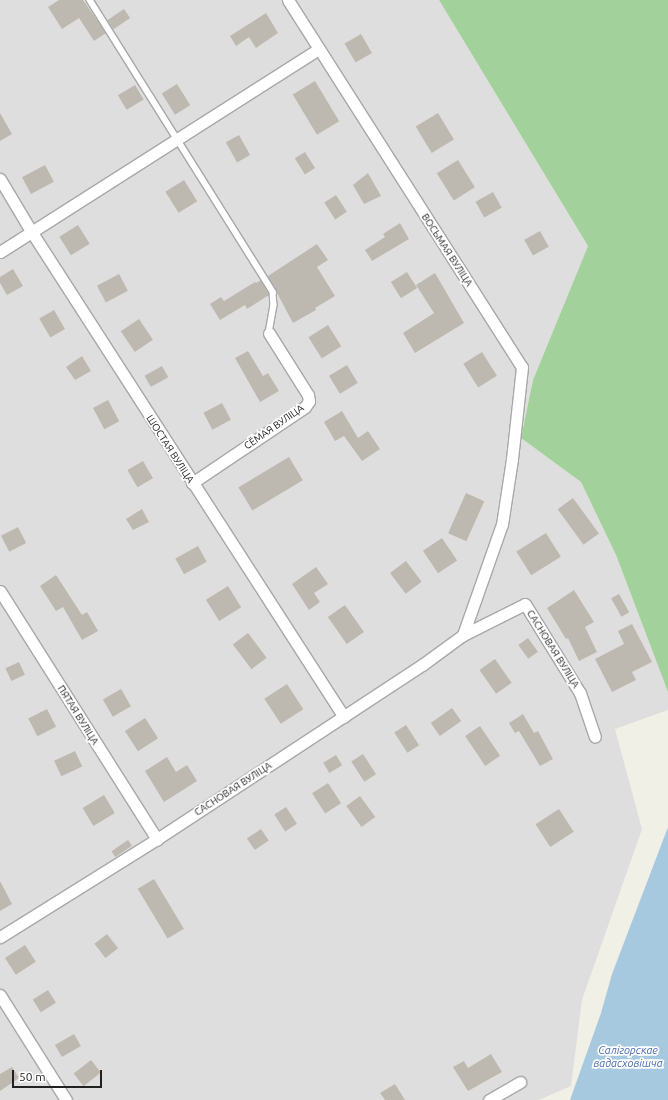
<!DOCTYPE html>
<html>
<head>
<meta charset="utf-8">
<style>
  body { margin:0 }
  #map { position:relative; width:668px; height:1100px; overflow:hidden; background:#f1f0e7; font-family:Ubuntu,sans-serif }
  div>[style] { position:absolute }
  .residential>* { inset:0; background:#dfdede }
  .forest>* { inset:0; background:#a2d19c }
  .water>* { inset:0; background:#a7c9df }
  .building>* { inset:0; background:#beb9b0; transform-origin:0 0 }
  .roads { filter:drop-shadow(1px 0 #a8a8a8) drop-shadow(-1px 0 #a8a8a8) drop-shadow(0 1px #a8a8a8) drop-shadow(0 -1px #a8a8a8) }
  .service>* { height:5.5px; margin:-2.75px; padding:0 2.75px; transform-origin:2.75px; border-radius:2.75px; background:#fff }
  .minor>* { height:11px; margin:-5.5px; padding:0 5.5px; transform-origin:5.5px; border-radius:5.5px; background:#fff }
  span { translate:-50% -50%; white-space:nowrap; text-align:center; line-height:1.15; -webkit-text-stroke:3.5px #fff; paint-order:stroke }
  .street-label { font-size:10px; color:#212121 }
  .water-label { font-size:11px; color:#4a6db4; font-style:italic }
  .scale { position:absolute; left:12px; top:1070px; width:90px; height:18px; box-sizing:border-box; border:2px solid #212121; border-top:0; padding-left:5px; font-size:12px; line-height:14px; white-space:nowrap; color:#212121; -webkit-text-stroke:3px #fff; paint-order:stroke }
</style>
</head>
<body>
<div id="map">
  <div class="residential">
    <div style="clip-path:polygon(0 0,439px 0,588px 246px,533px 380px,521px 438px,581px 482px,616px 555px,668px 692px,668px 710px,615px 729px,642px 829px,582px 1000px,571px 1086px,539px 1100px,0 1100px)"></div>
  </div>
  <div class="forest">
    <div style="clip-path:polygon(439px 0,668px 0,668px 692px,616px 555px,581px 482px,521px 438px,533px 380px,588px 246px)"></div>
  </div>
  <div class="water">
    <div style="clip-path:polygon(668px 827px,668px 1100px,570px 1100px,601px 1013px,612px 974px)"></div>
  </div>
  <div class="building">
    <div style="clip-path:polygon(59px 0,83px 0,106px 33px,94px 41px,79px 18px,62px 29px,48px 7px)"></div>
    <div style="left:124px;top:9px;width:11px;height:20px;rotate:56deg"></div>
    <div style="clip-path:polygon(266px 13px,278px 33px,256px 48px,249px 37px,236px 46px,230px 36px)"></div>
    <div style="left:361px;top:34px;width:22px;height:19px;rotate:60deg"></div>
    <div style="left:315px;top:81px;width:47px;height:26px;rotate:59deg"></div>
    <div style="left:177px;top:84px;width:25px;height:18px;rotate:58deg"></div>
    <div style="left:135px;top:85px;width:17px;height:20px;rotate:59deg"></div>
    <div style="clip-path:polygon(0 113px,12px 134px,0 141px)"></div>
    <div style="left:438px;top:113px;width:31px;height:26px;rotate:59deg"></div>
    <div style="left:239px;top:135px;width:23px;height:15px;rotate:61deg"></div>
    <div style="left:305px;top:152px;width:19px;height:12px;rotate:58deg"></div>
    <div style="left:458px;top:160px;width:32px;height:25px;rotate:58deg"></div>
    <div style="left:45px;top:165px;width:19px;height:26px;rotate:62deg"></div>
    <div style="clip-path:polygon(368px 173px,381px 196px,364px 204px,353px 185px)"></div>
    <div style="left:184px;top:180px;width:25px;height:22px;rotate:58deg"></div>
    <div style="left:493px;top:192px;width:18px;height:20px;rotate:61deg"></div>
    <div style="left:336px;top:195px;width:20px;height:14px;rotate:57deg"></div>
    <div style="clip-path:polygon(400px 223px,409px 239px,372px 261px,365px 250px,385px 237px,383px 234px)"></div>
    <div style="left:78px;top:225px;width:22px;height:22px;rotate:58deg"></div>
    <div style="left:540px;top:231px;width:18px;height:18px;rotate:61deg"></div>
    <div style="clip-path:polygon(317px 244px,328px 260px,317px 267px,335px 296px,315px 308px,316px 310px,293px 323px,268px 276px)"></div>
    <div style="clip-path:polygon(13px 269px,23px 286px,7px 295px,0 283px,0 277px)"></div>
    <div style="left:407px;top:272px;width:19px;height:19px;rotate:58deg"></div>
    <div style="clip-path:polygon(435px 273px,464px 323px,415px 353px,403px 333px,434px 313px,416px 285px)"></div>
    <div style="left:119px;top:274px;width:19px;height:25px;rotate:62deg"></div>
    <div style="clip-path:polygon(261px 280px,269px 295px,247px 309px,245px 305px,220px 320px,210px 304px,221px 297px,224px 301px,255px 282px,256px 283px)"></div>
    <div style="left:54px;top:310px;width:22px;height:17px;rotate:60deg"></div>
    <div style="left:139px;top:319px;width:25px;height:22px;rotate:56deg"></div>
    <div style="left:328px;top:325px;width:25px;height:23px;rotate:58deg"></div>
    <div style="clip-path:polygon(248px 351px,263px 376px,268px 373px,279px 391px,260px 402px,235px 358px)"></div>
    <div style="left:482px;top:352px;width:28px;height:22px;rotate:58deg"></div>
    <div style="clip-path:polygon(82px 356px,91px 371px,75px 380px,66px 367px)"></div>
    <div style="left:347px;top:365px;width:21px;height:21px;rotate:59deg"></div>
    <div style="left:162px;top:366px;width:13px;height:20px;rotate:61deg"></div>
    <div style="left:108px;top:400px;width:24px;height:17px;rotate:62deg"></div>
    <div style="left:222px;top:403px;width:19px;height:21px;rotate:62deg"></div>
    <div style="clip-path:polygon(342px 411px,358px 438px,368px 431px,380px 449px,362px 461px,344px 436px,335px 441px,324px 422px)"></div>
    <div style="left:289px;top:457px;width:27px;height:59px;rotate:59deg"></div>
    <div style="left:143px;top:461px;width:20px;height:18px;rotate:60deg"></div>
    <div style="left:466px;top:493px;width:20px;height:44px;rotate:24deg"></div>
    <div style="left:573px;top:498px;width:44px;height:19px;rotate:54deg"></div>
    <div style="clip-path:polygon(142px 509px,149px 522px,133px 530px,126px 519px)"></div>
    <div style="left:18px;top:527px;width:18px;height:19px;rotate:63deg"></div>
    <div style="left:546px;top:533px;width:28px;height:35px;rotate:58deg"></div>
    <div style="left:442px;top:538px;width:27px;height:23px;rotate:56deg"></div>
    <div style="left:198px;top:546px;width:18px;height:26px;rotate:61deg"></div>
    <div style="left:406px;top:561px;width:26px;height:20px;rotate:53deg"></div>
    <div style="clip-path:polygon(316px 567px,328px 584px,314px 593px,320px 602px,309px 610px,292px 584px)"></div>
    <div style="clip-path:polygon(56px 575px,82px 615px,87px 612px,98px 631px,82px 640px,63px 607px,56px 611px,40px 586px)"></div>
    <div style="left:228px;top:586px;width:25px;height:26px;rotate:58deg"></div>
    <div style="clip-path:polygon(574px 590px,594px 622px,585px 627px,597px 652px,579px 661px,568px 638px,566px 639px,547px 608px)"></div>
    <div style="left:619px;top:594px;width:21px;height:9px;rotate:61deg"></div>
    <div style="left:345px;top:605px;width:33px;height:21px;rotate:55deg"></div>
    <div style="clip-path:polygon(632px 624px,652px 662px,632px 672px,636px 680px,612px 692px,595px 659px,624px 644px,618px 631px)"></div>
    <div style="left:248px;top:633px;width:31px;height:19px;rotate:53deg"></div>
    <div style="left:528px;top:638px;width:17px;height:12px;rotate:54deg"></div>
    <div style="left:495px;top:659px;width:29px;height:19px;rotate:55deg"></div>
    <div style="left:19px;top:662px;width:14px;height:15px;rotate:65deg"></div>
    <div style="left:287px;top:684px;width:30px;height:27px;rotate:57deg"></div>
    <div style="left:121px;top:689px;width:20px;height:21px;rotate:60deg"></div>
    <div style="left:452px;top:708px;width:16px;height:26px;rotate:55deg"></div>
    <div style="left:47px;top:709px;width:20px;height:21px;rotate:63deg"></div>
    <div style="clip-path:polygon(523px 714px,534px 733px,538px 731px,553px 759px,540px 766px,519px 731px,515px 733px,509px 723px)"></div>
    <div style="left:145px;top:718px;width:24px;height:24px;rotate:57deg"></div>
    <div style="left:406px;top:725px;width:24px;height:14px;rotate:57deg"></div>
    <div style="left:480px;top:726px;width:36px;height:18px;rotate:56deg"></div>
    <div style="left:75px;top:751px;width:17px;height:23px;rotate:65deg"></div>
    <div style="left:363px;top:754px;width:24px;height:14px;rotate:57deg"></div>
    <div style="left:336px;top:755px;width:12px;height:15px;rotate:59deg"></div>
    <div style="clip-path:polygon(167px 757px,176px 772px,187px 765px,197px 781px,164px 802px,145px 771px)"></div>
    <div style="left:328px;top:783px;width:24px;height:19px;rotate:57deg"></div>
    <div style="left:104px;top:795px;width:21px;height:25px;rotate:59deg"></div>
    <div style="left:360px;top:796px;width:26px;height:17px;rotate:54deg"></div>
    <div style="left:286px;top:807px;width:20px;height:14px;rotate:57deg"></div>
    <div style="left:559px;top:809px;width:27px;height:28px;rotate:57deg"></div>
    <div style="left:261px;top:829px;width:14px;height:17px;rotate:56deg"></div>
    <div style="left:128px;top:840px;width:7px;height:20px;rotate:56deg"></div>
    <div style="left:154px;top:879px;width:58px;height:19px;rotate:59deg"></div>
    <div style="clip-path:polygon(0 881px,12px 904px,0 911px)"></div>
    <div style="left:107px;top:934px;width:18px;height:16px;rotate:52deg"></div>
    <div style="left:25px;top:945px;width:20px;height:24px;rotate:57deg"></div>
    <div style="left:48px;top:990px;width:15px;height:18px;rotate:58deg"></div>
    <div style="left:74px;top:1034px;width:14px;height:22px;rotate:60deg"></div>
    <div style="clip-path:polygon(491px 1054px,502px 1072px,468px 1091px,453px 1067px,464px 1061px,468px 1068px)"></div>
    <div style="left:91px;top:1060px;width:16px;height:22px;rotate:52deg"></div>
    <div style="clip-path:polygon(12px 1067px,19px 1078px,0 1091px,0 1074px)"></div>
    <div style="clip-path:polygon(395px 1084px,405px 1100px,385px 1100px,380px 1093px)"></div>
  </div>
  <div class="roads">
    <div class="service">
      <div style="left:90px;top:0;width:345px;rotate:57.9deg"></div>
      <div style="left:273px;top:292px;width:13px;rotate:86deg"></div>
      <div style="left:274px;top:305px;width:28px;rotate:100deg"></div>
    </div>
    <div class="minor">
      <div style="left:288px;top:0;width:435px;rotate:57.5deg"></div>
      <div style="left:522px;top:367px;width:93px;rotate:96.2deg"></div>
      <div style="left:512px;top:459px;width:66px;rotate:98.7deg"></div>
      <div style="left:502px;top:524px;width:118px;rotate:109.4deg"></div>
      <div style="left:0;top:179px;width:61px;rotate:59.2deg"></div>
      <div style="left:31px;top:231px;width:578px;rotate:57.22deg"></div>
      <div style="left:0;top:252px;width:378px;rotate:-32.5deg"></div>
      <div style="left:192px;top:483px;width:136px;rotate:-33.9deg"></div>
      <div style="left:305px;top:407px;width:7px;rotate:-56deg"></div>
      <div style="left:309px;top:401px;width:6px;rotate:-99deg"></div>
      <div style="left:308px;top:395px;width:73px;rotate:-122.2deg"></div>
      <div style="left:0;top:591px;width:294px;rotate:57.7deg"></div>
      <div style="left:0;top:937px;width:185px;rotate:-32deg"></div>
      <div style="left:157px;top:839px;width:317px;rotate:-33.3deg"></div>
      <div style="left:422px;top:665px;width:51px;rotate:-36.2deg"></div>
      <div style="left:463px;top:635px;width:69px;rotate:-26.6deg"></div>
      <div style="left:525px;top:604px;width:105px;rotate:58.3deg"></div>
      <div style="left:580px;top:693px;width:46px;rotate:71.2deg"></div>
      <div style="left:0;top:995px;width:124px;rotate:57.8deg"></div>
      <div style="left:489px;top:1100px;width:36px;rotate:-30deg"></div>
    </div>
  </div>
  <div class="street-label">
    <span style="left:447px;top:250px;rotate:57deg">ВОСЬМАЯ ВУЛІЦА</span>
    <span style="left:274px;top:427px;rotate:-35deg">СЁМАЯ ВУЛІЦА</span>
    <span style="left:170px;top:449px;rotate:57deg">ШОСТАЯ ВУЛІЦА</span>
    <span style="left:553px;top:649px;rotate:58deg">САСНОВАЯ ВУЛІЦА</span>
    <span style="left:78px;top:715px;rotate:58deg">ПЯТАЯ ВУЛІЦА</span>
    <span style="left:233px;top:789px;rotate:-33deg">САСНОВАЯ ВУЛІЦА</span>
  </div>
  <div class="water-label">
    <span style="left:628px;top:1057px">Салігорскае<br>вадасховішча</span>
  </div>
  <div class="scale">50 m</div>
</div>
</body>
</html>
